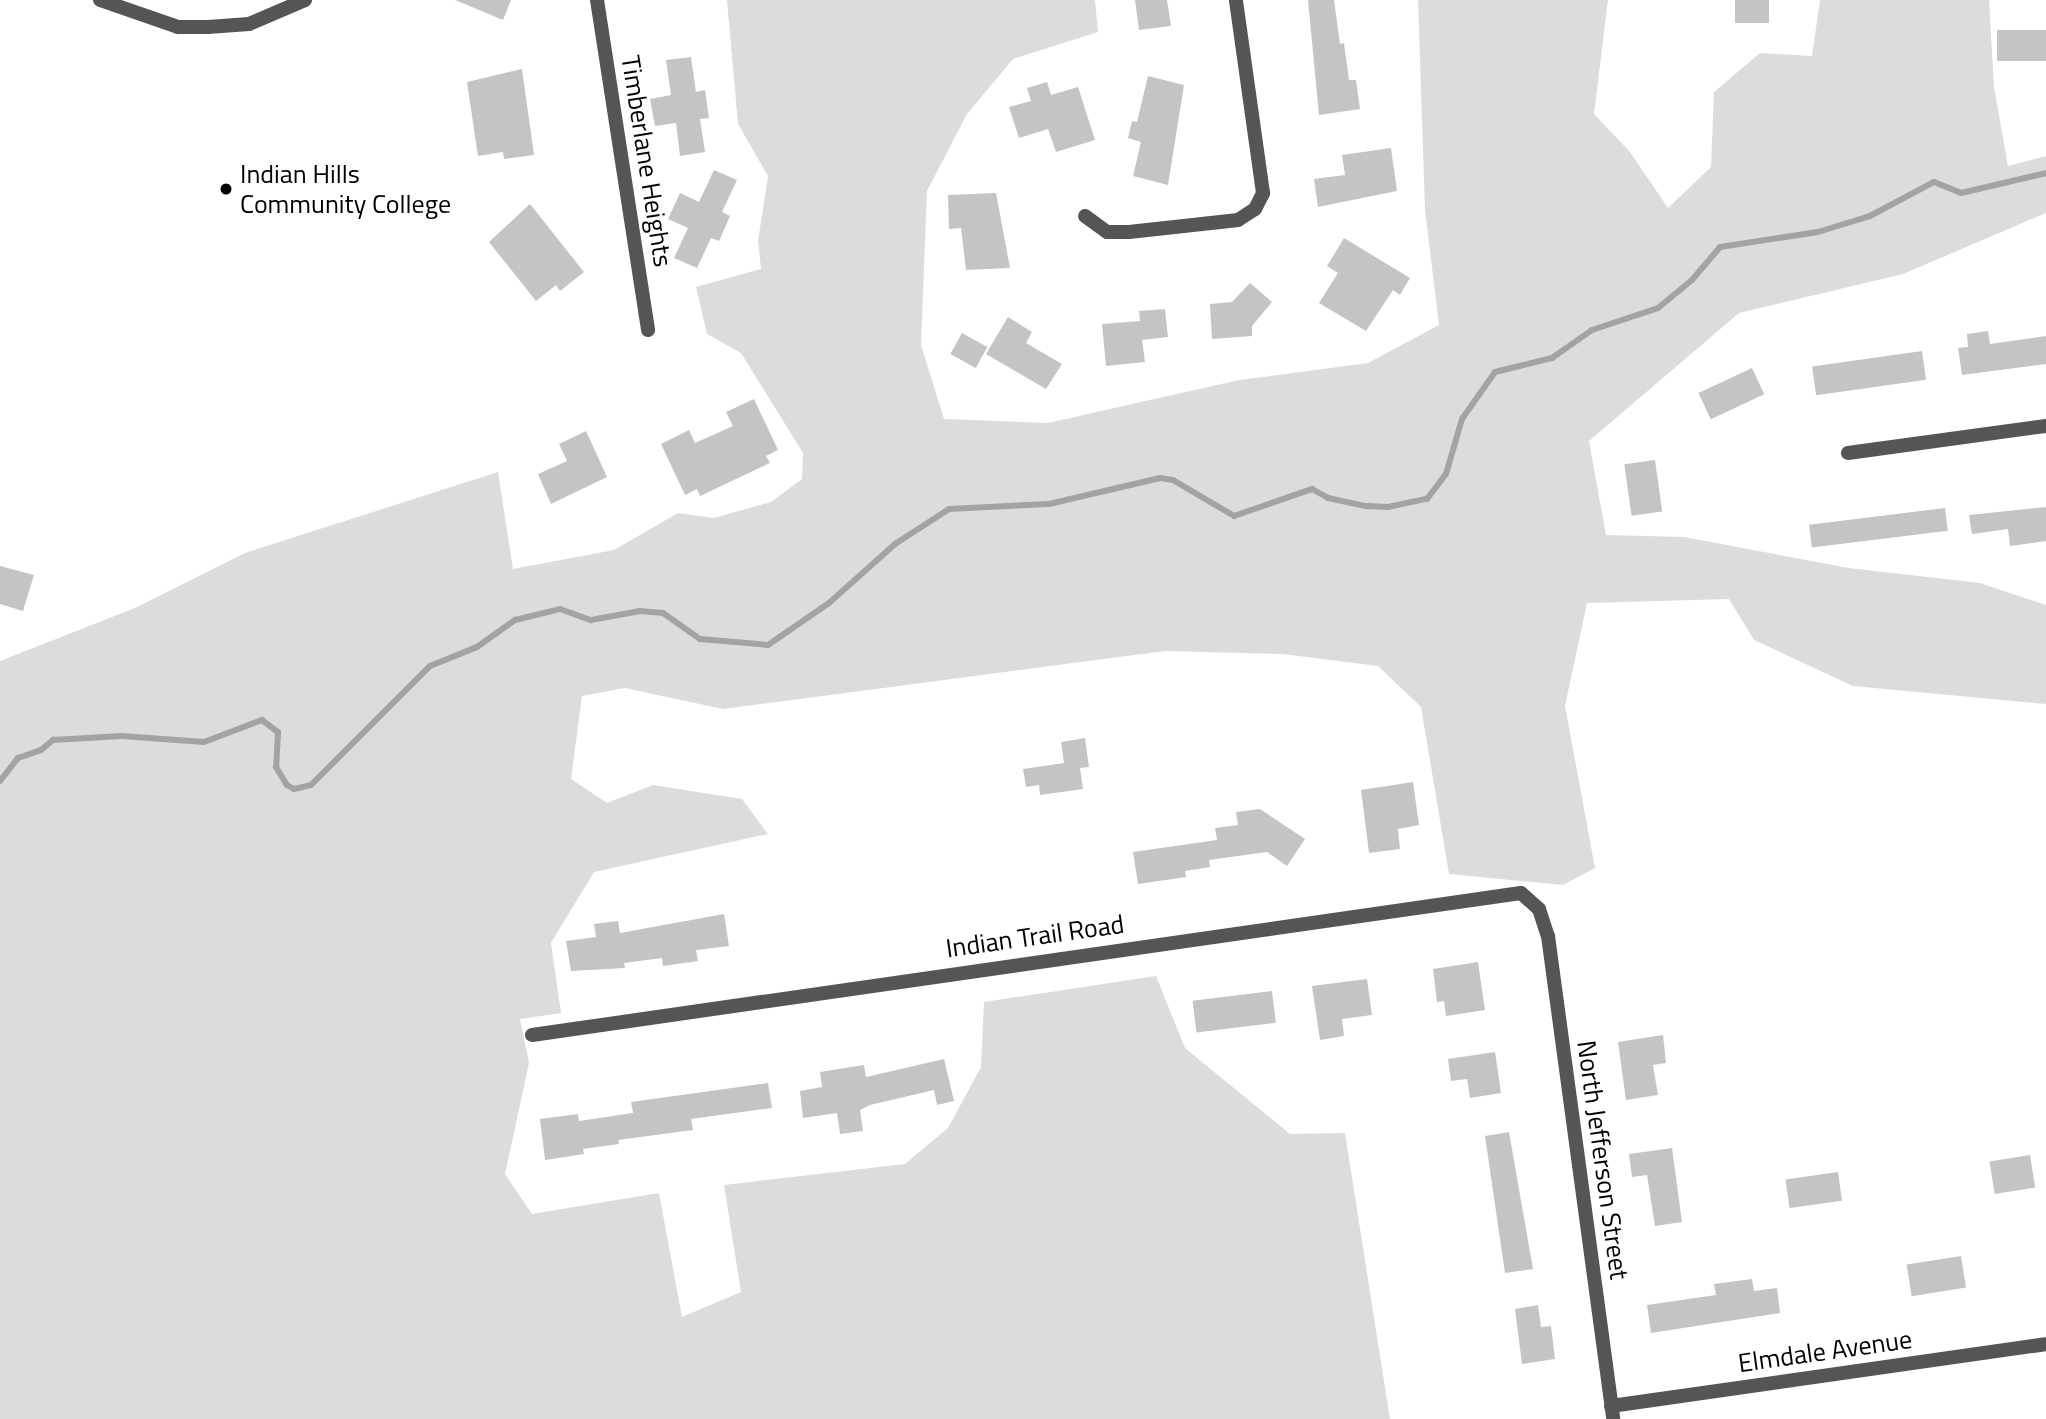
<!DOCTYPE html>
<html>
<head>
<meta charset="utf-8">
<style>
  body { margin:0 }
  #map { position:relative; width:2046px; height:1419px; overflow:hidden; background:#fff; font-family:"Titillium Web",sans-serif }
  div>[style] { position:absolute }
  .green>* { inset:0; background:#dcdcdc }
  .stream>* { height:6px; margin:-3px; padding:0 3px; transform-origin:3px; border-radius:3px; background:#a3a3a3 }
  .building>* { inset:0; background:#c4c4c4; transform-origin:0 0 }
  .street>* { height:14px; margin:-7px; padding:0 7px; transform-origin:7px; border-radius:7px; background:#555 }
  .dots>* { width:19px; height:19px; translate:-50% -50%; box-sizing:border-box; border:4px solid #fff; border-radius:50% }
  span { translate:-50% -50%; white-space:nowrap; text-align:center; line-height:1.15; -webkit-text-stroke:5px #fff; paint-order:stroke }
  .street-label { font-size:26px; color:#000 }
  .poi-label { font-size:26px; color:#000 }
  .left { translate:0 -50%; text-align:left }
</style>
</head>
<body>
<div id="map">
  <div class="green">
    <div style="clip-path:polygon(727px 0,1095px 0,1098px 32px,1013px 59px,967px 114px,927px 191px,921px 345px,944px 419px,1048px 423px,1239px 380px,1368px 363px,1439px 325px,1425px 210px,1418px 0,1608px 0,1594px 114px,1630px 152px,1668px 208px,1711px 167px,1714px 92px,1760px 53px,1812px 56px,1820px 0,1989px 0,1994px 87px,2008px 166px,2046px 156px,2046px 213px,1903px 274px,1739px 313px,1589px 441px,1606px 535px,1684px 537px,1849px 568px,1980px 583px,2046px 605px,2046px 704px,1853px 686px,1754px 640px,1729px 599px,1587px 603px,1565px 706px,1595px 868px,1563px 885px,1449px 874px,1421px 707px,1378px 666px,1283px 654px,1165px 651px,723px 709px,625px 688px,582px 696px,571px 779px,607px 803px,653px 785px,742px 799px,768px 834px,594px 872px,551px 943px,561px 1013px,520px 1019px,529px 1063px,505px 1174px,532px 1214px,659px 1193px,682px 1317px,741px 1292px,724px 1185px,905px 1164px,948px 1128px,981px 1067px,984px 1002px,1156px 976px,1185px 1048px,1290px 1134px,1345px 1133px,1390px 1419px,0 1419px,0 661px,135px 608px,245px 553px,498px 472px,513px 569px,614px 550px,678px 513px,714px 518px,771px 502px,802px 479px,803px 453px,741px 353px,707px 334px,696px 287px,761px 269px,758px 241px,768px 176px,738px 124px)"></div>
  </div>
  <div class="stream">
    <div style="left:0;top:781px;width:29px;rotate:-52deg"></div>
    <div style="left:18px;top:758px;width:24px;rotate:-19deg"></div>
    <div style="left:41px;top:750px;width:16px;rotate:-40deg"></div>
    <div style="left:53px;top:740px;width:69px;rotate:-3.3deg"></div>
    <div style="left:122px;top:736px;width:82px;rotate:4.2deg"></div>
    <div style="left:204px;top:742px;width:62px;rotate:-20.8deg"></div>
    <div style="left:262px;top:720px;width:20px;rotate:37deg"></div>
    <div style="left:278px;top:732px;width:35px;rotate:93deg"></div>
    <div style="left:276px;top:767px;width:21px;rotate:59deg"></div>
    <div style="left:287px;top:785px;width:8px;rotate:30deg"></div>
    <div style="left:294px;top:789px;width:17px;rotate:-13deg"></div>
    <div style="left:311px;top:785px;width:168px;rotate:-45deg"></div>
    <div style="left:430px;top:666px;width:51px;rotate:-22deg"></div>
    <div style="left:477px;top:647px;width:47px;rotate:-35.4deg"></div>
    <div style="left:515px;top:620px;width:46px;rotate:-13.7deg"></div>
    <div style="left:560px;top:609px;width:33px;rotate:20deg"></div>
    <div style="left:591px;top:620px;width:50px;rotate:-10.4deg"></div>
    <div style="left:640px;top:611px;width:23px;rotate:5deg"></div>
    <div style="left:663px;top:613px;width:45px;rotate:35.1deg"></div>
    <div style="left:700px;top:639px;width:68px;rotate:5deg"></div>
    <div style="left:768px;top:645px;width:74px;rotate:-34.5deg"></div>
    <div style="left:829px;top:603px;width:89px;rotate:-41.8deg"></div>
    <div style="left:895px;top:544px;width:64px;rotate:-32.9deg"></div>
    <div style="left:949px;top:509px;width:100px;rotate:-2.9deg"></div>
    <div style="left:1049px;top:504px;width:114px;rotate:-13.2deg"></div>
    <div style="left:1160px;top:478px;width:13px;rotate:9deg"></div>
    <div style="left:1173px;top:480px;width:71px;rotate:30.5deg"></div>
    <div style="left:1234px;top:516px;width:83px;rotate:-19.1deg"></div>
    <div style="left:1312px;top:489px;width:18px;rotate:29deg"></div>
    <div style="left:1328px;top:498px;width:40px;rotate:12deg"></div>
    <div style="left:1367px;top:506px;width:21px;rotate:3deg"></div>
    <div style="left:1388px;top:507px;width:40px;rotate:-12deg"></div>
    <div style="left:1427px;top:499px;width:31px;rotate:-53deg"></div>
    <div style="left:1446px;top:474px;width:57px;rotate:-73.8deg"></div>
    <div style="left:1462px;top:419px;width:57px;rotate:-54.9deg"></div>
    <div style="left:1495px;top:372px;width:59px;rotate:-13.8deg"></div>
    <div style="left:1552px;top:358px;width:49px;rotate:-35deg"></div>
    <div style="left:1592px;top:330px;width:70px;rotate:-18.4deg"></div>
    <div style="left:1658px;top:308px;width:44px;rotate:-39.5deg"></div>
    <div style="left:1692px;top:280px;width:43px;rotate:-49.7deg"></div>
    <div style="left:1720px;top:247px;width:99px;rotate:-8.7deg"></div>
    <div style="left:1818px;top:232px;width:54px;rotate:-17.1deg"></div>
    <div style="left:1870px;top:216px;width:72px;rotate:-28deg"></div>
    <div style="left:1934px;top:182px;width:29px;rotate:22deg"></div>
    <div style="left:1961px;top:193px;width:87px;rotate:-13.2deg"></div>
  </div>
  <div class="building">
    <div style="clip-path:polygon(455px 0,511px 0,503px 20px)"></div>
    <div style="clip-path:polygon(1135px 0,1167px 0,1171px 26px,1139px 30px)"></div>
    <div style="clip-path:polygon(1308px 0,1334px 0,1340px 44px,1344px 43px,1349px 80px,1356px 80px,1360px 109px,1319px 115px)"></div>
    <div style="left:1735px;top:0;width:34px;height:23px"></div>
    <div style="left:2046px;top:30px;width:31px;height:49px;rotate:90deg"></div>
    <div style="clip-path:polygon(691px 57px,696px 92px,705px 90px,709px 118px,700px 119px,705px 152px,680px 156px,676px 123px,655px 126px,650px 99px,671px 95px,666px 60px)"></div>
    <div style="clip-path:polygon(522px 69px,534px 155px,504px 159px,503px 152px,478px 156px,467px 82px)"></div>
    <div style="clip-path:polygon(1148px 76px,1184px 85px,1168px 185px,1133px 176px,1141px 142px,1128px 138px,1132px 121px,1137px 122px)"></div>
    <div style="clip-path:polygon(1047px 82px,1051px 95px,1078px 87px,1095px 140px,1056px 152px,1048px 129px,1019px 138px,1009px 107px,1031px 101px,1027px 88px)"></div>
    <div style="clip-path:polygon(1391px 148px,1397px 191px,1318px 207px,1314px 179px,1345px 175px,1342px 155px)"></div>
    <div style="clip-path:polygon(714px 170px,737px 180px,722px 212px,730px 216px,719px 241px,711px 238px,697px 268px,674px 258px,688px 228px,668px 219px,680px 193px,699px 202px)"></div>
    <div style="clip-path:polygon(996px 193px,1010px 268px,966px 270px,961px 228px,949px 229px,948px 195px)"></div>
    <div style="clip-path:polygon(530px 204px,584px 272px,560px 291px,556px 285px,536px 301px,489px 242px)"></div>
    <div style="clip-path:polygon(1344px 238px,1410px 278px,1400px 295px,1393px 290px,1366px 331px,1319px 303px,1338px 273px,1327px 266px)"></div>
    <div style="clip-path:polygon(1250px 283px,1272px 302px,1252px 326px,1252px 336px,1212px 339px,1210px 304px,1232px 302px)"></div>
    <div style="clip-path:polygon(1165px 309px,1168px 337px,1142px 340px,1145px 362px,1106px 366px,1102px 324px,1140px 321px,1139px 311px)"></div>
    <div style="clip-path:polygon(1008px 317px,1032px 332px,1026px 343px,1062px 364px,1046px 389px,986px 354px)"></div>
    <div style="clip-path:polygon(1988px 331px,1990px 344px,2046px 336px,2046px 364px,1962px 375px,1958px 348px,1968px 347px,1967px 334px)"></div>
    <div style="left:962px;top:333px;width:29px;height:24px;rotate:29deg"></div>
    <div style="left:1922px;top:351px;width:29px;height:111px;rotate:82deg"></div>
    <div style="left:1752px;top:368px;width:29px;height:59px;rotate:65deg"></div>
    <div style="clip-path:polygon(754px 399px,778px 450px,766px 456px,770px 463px,700px 496px,697px 489px,685px 495px,661px 444px,689px 430px,695px 443px,733px 426px,726px 412px)"></div>
    <div style="clip-path:polygon(586px 431px,607px 477px,551px 504px,538px 474px,567px 461px,559px 444px)"></div>
    <div style="left:1655px;top:460px;width:52px;height:31px;rotate:82deg"></div>
    <div style="clip-path:polygon(2046px 507px,2046px 541px,2010px 546px,2008px 529px,1972px 534px,1969px 515px)"></div>
    <div style="left:1945px;top:508px;width:23px;height:137px;rotate:83deg"></div>
    <div style="clip-path:polygon(0 566px,34px 575px,23px 611px,0 604px)"></div>
    <div style="clip-path:polygon(1085px 738px,1089px 767px,1080px 768px,1083px 789px,1040px 795px,1039px 785px,1026px 787px,1023px 769px,1064px 763px,1061px 742px)"></div>
    <div style="clip-path:polygon(1413px 782px,1419px 825px,1398px 829px,1400px 849px,1369px 853px,1361px 790px)"></div>
    <div style="clip-path:polygon(1260px 809px,1305px 839px,1287px 866px,1267px 852px,1209px 860px,1210px 867px,1185px 871px,1186px 877px,1138px 884px,1133px 852px,1217px 840px,1215px 828px,1238px 825px,1236px 812px)"></div>
    <div style="clip-path:polygon(724px 914px,729px 946px,696px 950px,698px 961px,663px 966px,662px 958px,624px 963px,625px 968px,571px 971px,566px 941px,596px 937px,594px 924px,618px 921px,620px 933px)"></div>
    <div style="clip-path:polygon(1478px 962px,1485px 1010px,1446px 1016px,1444px 1001px,1437px 1002px,1433px 969px)"></div>
    <div style="clip-path:polygon(1367px 979px,1372px 1015px,1342px 1019px,1344px 1036px,1320px 1040px,1312px 986px)"></div>
    <div style="left:1272px;top:991px;width:32px;height:80px;rotate:83deg"></div>
    <div style="clip-path:polygon(1663px 1035px,1666px 1063px,1653px 1065px,1658px 1095px,1626px 1100px,1618px 1042px)"></div>
    <div style="clip-path:polygon(1495px 1052px,1501px 1093px,1470px 1098px,1467px 1079px,1451px 1081px,1448px 1059px)"></div>
    <div style="clip-path:polygon(944px 1059px,954px 1101px,937px 1105px,934px 1090px,870px 1105px,860px 1110px,863px 1131px,840px 1134px,837px 1113px,803px 1118px,800px 1091px,822px 1087px,820px 1072px,864px 1065px,866px 1077px)"></div>
    <div style="clip-path:polygon(768px 1083px,772px 1108px,691px 1119px,693px 1130px,618px 1140px,619px 1144px,583px 1149px,584px 1154px,545px 1160px,540px 1119px,578px 1114px,579px 1121px,633px 1113px,631px 1102px)"></div>
    <div style="clip-path:polygon(1509px 1132px,1533px 1269px,1505px 1273px,1485px 1136px)"></div>
    <div style="clip-path:polygon(1672px 1148px,1682px 1222px,1655px 1226px,1647px 1175px,1632px 1177px,1629px 1154px)"></div>
    <div style="left:2030px;top:1155px;width:33px;height:41px;rotate:81deg"></div>
    <div style="left:1838px;top:1172px;width:29px;height:53px;rotate:82deg"></div>
    <div style="left:1961px;top:1256px;width:32px;height:55px;rotate:81deg"></div>
    <div style="clip-path:polygon(1752px 1279px,1754px 1291px,1777px 1288px,1780px 1313px,1651px 1333px,1647px 1305px,1716px 1295px,1714px 1284px)"></div>
    <div style="clip-path:polygon(1538px 1305px,1541px 1327px,1551px 1326px,1555px 1359px,1522px 1364px,1515px 1309px)"></div>
  </div>
  <div class="street">
    <div style="left:100px;top:0;width:83px;rotate:19.1deg"></div>
    <div style="left:178px;top:27px;width:30px"></div>
    <div style="left:208px;top:27px;width:41px;rotate:-4.2deg"></div>
    <div style="left:249px;top:24px;width:61px;rotate:-23.2deg"></div>
    <div style="left:597px;top:0;width:334px;rotate:81.2deg"></div>
    <div style="left:1085px;top:216px;width:27px;rotate:36deg"></div>
    <div style="left:1107px;top:232px;width:22px"></div>
    <div style="left:1129px;top:232px;width:110px;rotate:-6.3deg"></div>
    <div style="left:1238px;top:220px;width:20px;rotate:-33deg"></div>
    <div style="left:1255px;top:209px;width:18px;rotate:-63deg"></div>
    <div style="left:1263px;top:193px;width:195px;rotate:-98deg"></div>
    <div style="left:1848px;top:453px;width:200px;rotate:-7.8deg"></div>
    <div style="left:532px;top:1035px;width:999px;rotate:-8.17deg"></div>
    <div style="left:1521px;top:893px;width:24px;rotate:42deg"></div>
    <div style="left:1539px;top:909px;width:28px;rotate:72deg"></div>
    <div style="left:1548px;top:936px;width:487px;rotate:82.3deg"></div>
    <div style="left:1611px;top:1406px;width:439px;rotate:-8.1deg"></div>
  </div>
  <div class="dots">
    <div style="left:226px;top:189px;background:#000"></div>
  </div>
  <div class="street-label">
    <span style="left:647px;top:161px;rotate:81deg">Timberlane Heights</span>
    <span style="left:1035px;top:936px;rotate:-8deg">Indian Trail Road</span>
    <span style="left:1603px;top:1160px;rotate:82deg">North Jefferson Street</span>
    <span style="left:1825px;top:1351px;rotate:-8deg">Elmdale Avenue</span>
  </div>
  <div class="poi-label">
    <span class="left" style="left:240px;top:189px">Indian Hills<br>Community College</span>
  </div>
</div>
</body>
</html>
